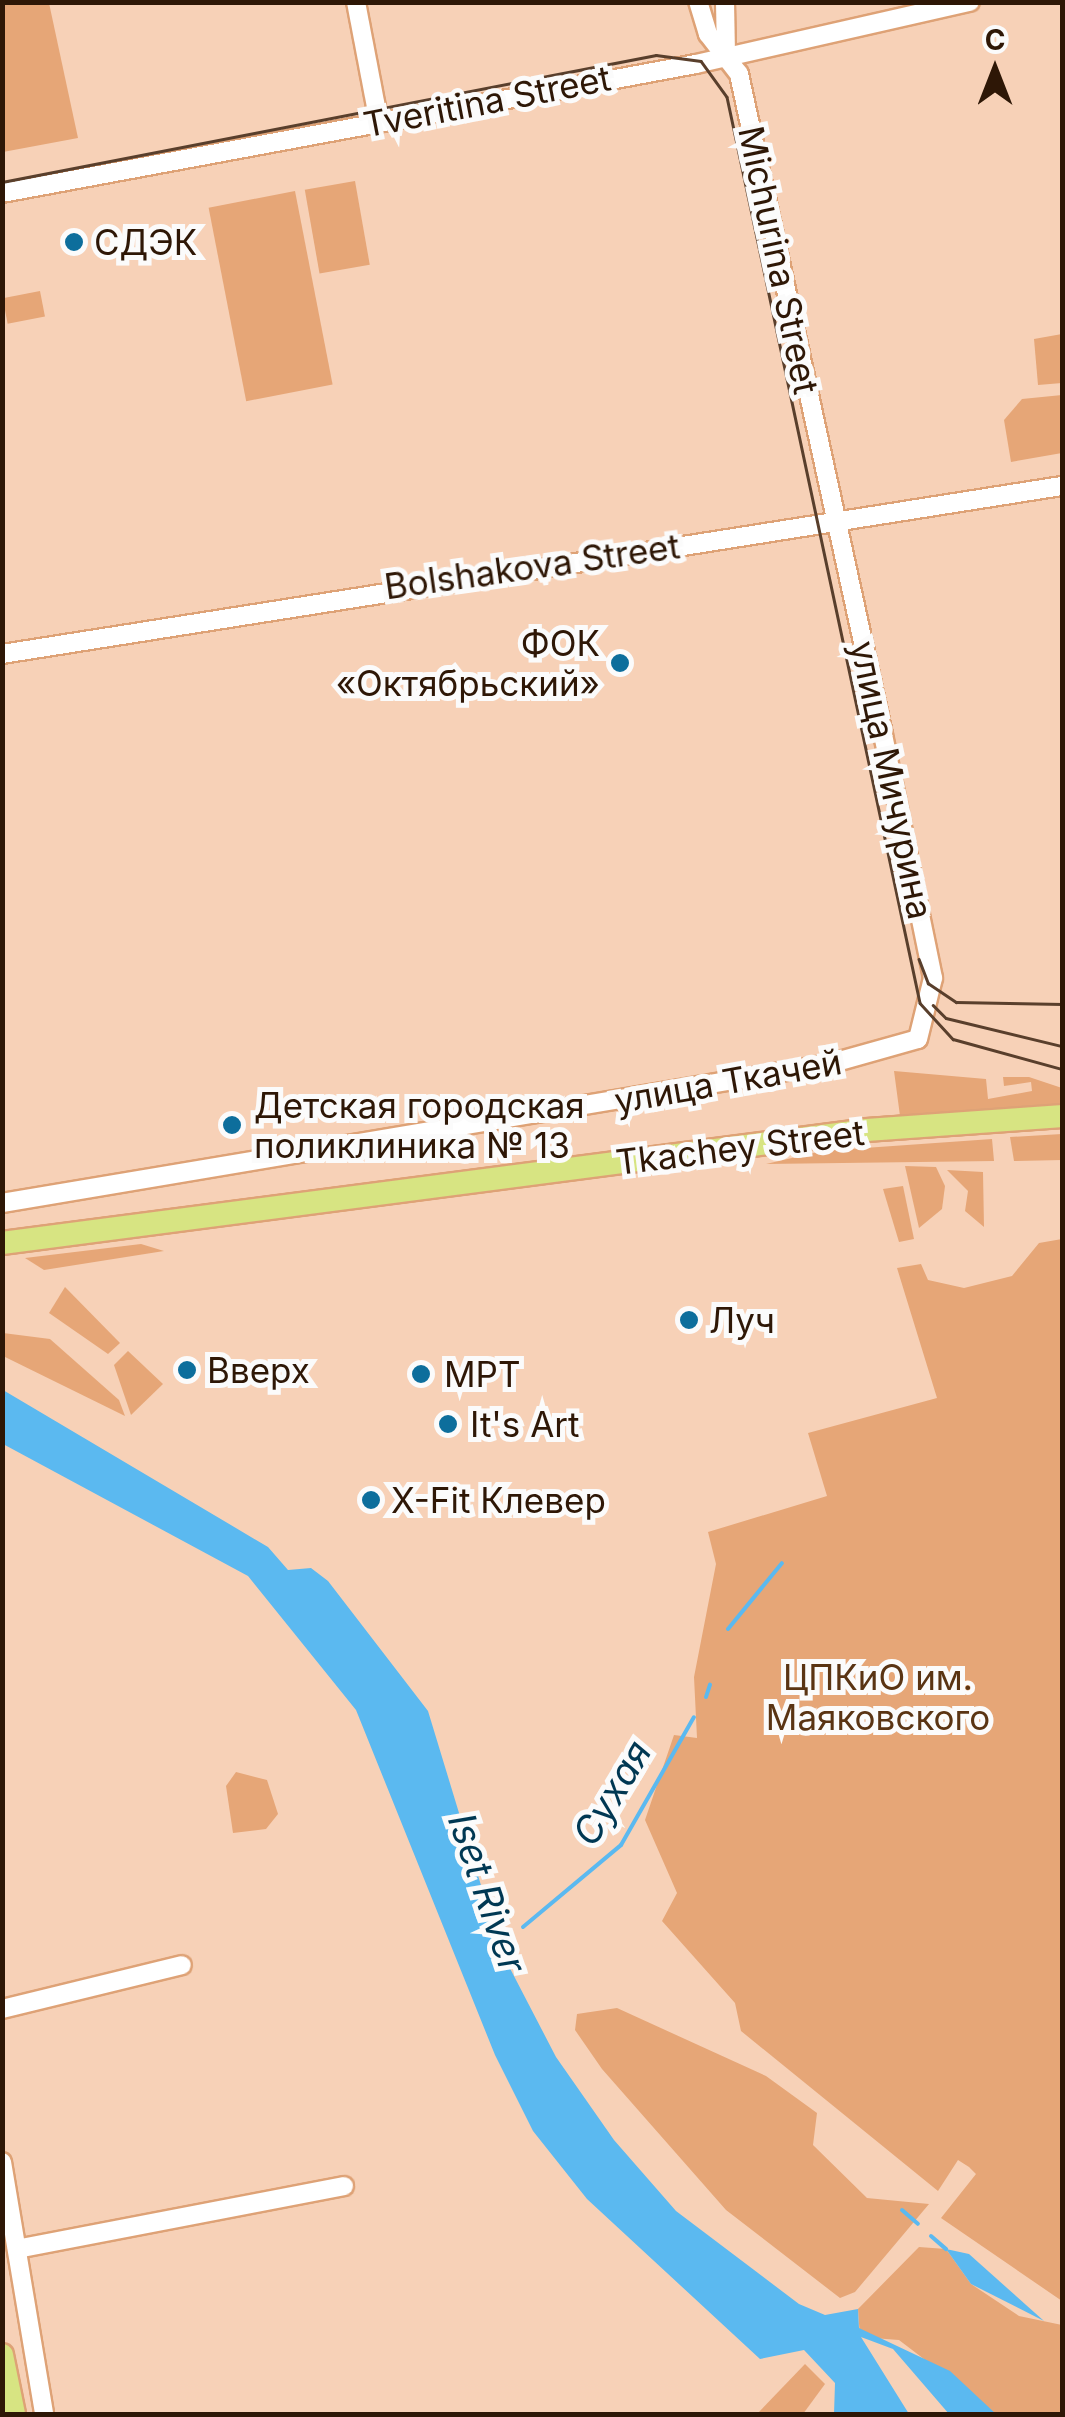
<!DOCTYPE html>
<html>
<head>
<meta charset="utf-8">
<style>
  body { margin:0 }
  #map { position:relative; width:1065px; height:2417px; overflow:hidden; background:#f7d1b7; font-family:Inter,sans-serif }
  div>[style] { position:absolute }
  .green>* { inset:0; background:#e6a677; transform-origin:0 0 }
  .water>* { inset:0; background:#5bb9f0 }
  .stream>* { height:4px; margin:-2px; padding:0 2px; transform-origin:2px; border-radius:2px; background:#5bb9f0 }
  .roads { filter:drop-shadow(2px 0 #dea276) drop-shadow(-2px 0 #dea276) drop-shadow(0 2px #dea276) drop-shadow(0 -2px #dea276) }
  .minor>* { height:18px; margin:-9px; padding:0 9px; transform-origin:9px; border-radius:9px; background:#fff }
  .major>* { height:22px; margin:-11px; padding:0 11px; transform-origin:11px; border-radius:11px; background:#d7e482 }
  .tram>* { height:2.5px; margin:-1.25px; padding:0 1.25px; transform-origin:1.25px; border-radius:1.25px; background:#593f2c }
  .dots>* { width:28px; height:28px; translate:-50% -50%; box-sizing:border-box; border:5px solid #fbfbfb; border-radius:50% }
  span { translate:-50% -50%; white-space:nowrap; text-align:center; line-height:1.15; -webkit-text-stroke:10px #fbfbfb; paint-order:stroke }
  .street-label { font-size:35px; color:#2e1706 }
  .poi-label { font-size:35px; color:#2e1706 }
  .left { translate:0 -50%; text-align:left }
  .right { translate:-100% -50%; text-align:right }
  .park-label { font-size:35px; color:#5a3413 }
  .water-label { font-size:38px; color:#003853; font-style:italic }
  .frame { position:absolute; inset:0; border:5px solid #2e1706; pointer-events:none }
  .north { position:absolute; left:945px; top:20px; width:100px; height:100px; -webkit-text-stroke:8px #fbfbfb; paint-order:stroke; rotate:0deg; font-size:28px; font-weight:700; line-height:40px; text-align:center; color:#2e1706 }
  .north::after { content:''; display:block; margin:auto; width:35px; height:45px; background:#2e1706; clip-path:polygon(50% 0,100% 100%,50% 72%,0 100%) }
</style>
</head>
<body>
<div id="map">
  <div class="green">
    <div style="clip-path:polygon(3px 2px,49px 3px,78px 138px,3px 152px)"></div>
    <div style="left:355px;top:181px;width:85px;height:51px;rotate:80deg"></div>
    <div style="left:295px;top:191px;width:197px;height:88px;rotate:79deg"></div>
    <div style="left:40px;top:291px;width:26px;height:38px;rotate:79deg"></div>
    <div style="clip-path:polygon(1062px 334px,1062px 383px,1038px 385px,1034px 339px)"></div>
    <div style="clip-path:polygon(1062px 395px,1062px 453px,1011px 462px,1004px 420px,1022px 399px)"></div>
    <div style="clip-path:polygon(894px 1071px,986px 1079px,988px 1099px,1032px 1091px,1031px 1082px,1004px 1086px,1003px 1077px,1029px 1077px,1062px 1088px,1062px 1104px,900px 1116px)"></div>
    <div style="clip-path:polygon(1062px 1134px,1062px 1160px,1014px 1161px,1010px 1137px)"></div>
    <div style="clip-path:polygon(992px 1139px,994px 1161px,766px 1164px,822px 1151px)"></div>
    <div style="clip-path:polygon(905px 1166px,936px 1167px,945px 1186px,942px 1209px,919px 1228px)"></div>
    <div style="clip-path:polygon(947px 1170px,983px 1172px,984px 1227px,965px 1211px,968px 1191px)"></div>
    <div style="clip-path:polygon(903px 1186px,914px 1239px,899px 1242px,883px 1189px)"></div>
    <div style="clip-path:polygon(1062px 1239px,1062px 2301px,941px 2218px,976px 2174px,969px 2167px,958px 2160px,938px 2191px,741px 2031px,735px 2003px,662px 1921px,677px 1893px,645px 1820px,674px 1735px,697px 1738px,694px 1677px,716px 1564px,708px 1532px,827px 1496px,808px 1433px,937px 1398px,897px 1268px,921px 1264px,928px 1280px,964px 1288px,1012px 1276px,1039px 1243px)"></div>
    <div style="clip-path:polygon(141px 1244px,164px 1251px,44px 1270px,25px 1258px)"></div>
    <div style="clip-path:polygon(65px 1287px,120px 1343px,108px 1354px,49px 1313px)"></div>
    <div style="clip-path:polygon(3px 1333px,50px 1339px,119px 1400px,125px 1416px,3px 1356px)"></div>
    <div style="clip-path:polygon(128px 1351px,163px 1384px,131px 1415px,114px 1365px)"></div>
    <div style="clip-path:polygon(236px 1772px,267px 1780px,278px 1814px,266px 1829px,233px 1833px,226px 1786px)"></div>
    <div style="clip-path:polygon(617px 2008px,766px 2076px,817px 2113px,813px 2145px,867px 2198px,929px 2204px,855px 2292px,840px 2298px,726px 2210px,602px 2069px,575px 2030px,577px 2014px)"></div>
    <div style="clip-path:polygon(919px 2247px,946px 2249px,971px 2284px,1019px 2316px,1062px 2325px,1062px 2414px,996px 2414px,899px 2340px,860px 2337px,858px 2309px)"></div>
    <div style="clip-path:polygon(805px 2364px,825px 2384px,803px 2414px,757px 2414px)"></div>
  </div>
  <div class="water">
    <div style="clip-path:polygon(3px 1390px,268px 1547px,288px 1570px,311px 1568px,328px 1581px,428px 1711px,501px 1951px,556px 2057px,614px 2140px,676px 2211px,799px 2304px,825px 2315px,858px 2309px,859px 2328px,950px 2371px,996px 2414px,949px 2414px,893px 2349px,861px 2337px,909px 2414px,834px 2414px,835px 2383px,804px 2350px,760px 2359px,587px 2199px,533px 2131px,495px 2055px,356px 1710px,248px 1576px,3px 1444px)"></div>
    <div style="clip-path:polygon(946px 2249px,969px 2254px,1044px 2321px,971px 2284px)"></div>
  </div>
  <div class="stream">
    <div style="left:728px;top:1629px;width:85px;rotate:-50.7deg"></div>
    <div style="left:706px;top:1697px;width:13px;rotate:-72deg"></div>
    <div style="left:523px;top:1927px;width:128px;rotate:-39.9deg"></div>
    <div style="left:621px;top:1845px;width:147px;rotate:-60.3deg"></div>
    <div style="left:499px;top:1944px;width:15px;rotate:-32deg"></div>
    <div style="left:902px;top:2210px;width:21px;rotate:41deg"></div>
    <div style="left:931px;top:2236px;width:20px;rotate:41deg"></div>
  </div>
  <div class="roads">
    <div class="minor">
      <div style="left:356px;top:2px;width:123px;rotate:79.2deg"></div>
      <div style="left:725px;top:2px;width:51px;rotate:88.9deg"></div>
      <div style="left:2px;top:193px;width:706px;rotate:-10.53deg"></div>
      <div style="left:696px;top:64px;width:281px;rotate:-12.8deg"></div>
      <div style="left:2px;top:654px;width:1073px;rotate:-9.01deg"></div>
      <div style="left:2px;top:1203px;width:839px;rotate:-9.54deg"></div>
      <div style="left:829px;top:1064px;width:92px;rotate:-15.7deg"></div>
      <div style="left:918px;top:1039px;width:63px;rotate:-76.2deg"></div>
      <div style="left:933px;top:978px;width:249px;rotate:-101.6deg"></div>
      <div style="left:883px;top:734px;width:676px;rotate:-102.31deg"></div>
      <div style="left:739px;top:74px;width:51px;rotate:-127.8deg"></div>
      <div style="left:708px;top:34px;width:34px;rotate:-107deg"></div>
      <div style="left:2px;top:2009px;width:185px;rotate:-13.7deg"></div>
      <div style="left:2px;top:2162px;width:255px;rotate:80.5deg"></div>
      <div style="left:17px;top:2249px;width:333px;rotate:-10.9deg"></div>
    </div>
    <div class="major">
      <div style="left:2px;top:1243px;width:872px;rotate:-7.44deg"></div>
      <div style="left:867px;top:1130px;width:196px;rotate:-4.1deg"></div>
      <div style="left:2px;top:2355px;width:60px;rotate:78.5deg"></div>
    </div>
  </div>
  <div class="tram">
    <div style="left:2px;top:182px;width:666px;rotate:-10.99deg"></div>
    <div style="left:656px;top:55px;width:45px;rotate:7.6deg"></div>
    <div style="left:701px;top:61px;width:44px;rotate:54.2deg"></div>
    <div style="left:727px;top:97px;width:926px;rotate:77.97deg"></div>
    <div style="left:920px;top:1003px;width:49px;rotate:47.5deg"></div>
    <div style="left:953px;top:1039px;width:113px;rotate:15.4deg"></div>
    <div style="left:919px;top:959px;width:26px;rotate:69deg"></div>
    <div style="left:928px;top:983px;width:34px;rotate:34deg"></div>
    <div style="left:956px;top:1002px;width:106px;rotate:1.1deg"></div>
    <div style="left:933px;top:1005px;width:18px;rotate:45deg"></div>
    <div style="left:946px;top:1018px;width:119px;rotate:13.6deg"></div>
  </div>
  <div class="dots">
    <div style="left:74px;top:242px;background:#0d6e9c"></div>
    <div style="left:620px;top:663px;background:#0d6e9c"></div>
    <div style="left:232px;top:1125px;background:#0d6e9c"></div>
    <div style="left:689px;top:1320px;background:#0d6e9c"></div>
    <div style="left:187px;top:1370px;background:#0d6e9c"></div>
    <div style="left:421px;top:1374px;background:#0d6e9c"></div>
    <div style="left:448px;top:1424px;background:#0d6e9c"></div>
    <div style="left:371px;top:1500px;background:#0d6e9c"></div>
  </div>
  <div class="street-label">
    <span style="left:487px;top:101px;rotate:-11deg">Tveritina Street</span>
    <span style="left:779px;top:260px;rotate:78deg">Michurina Street</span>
    <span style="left:532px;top:566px;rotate:-8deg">Bolshakova Street</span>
    <span style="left:892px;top:780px;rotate:78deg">улица Мичурина</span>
    <span style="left:728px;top:1081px;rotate:-10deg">улица Ткачей</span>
    <span style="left:740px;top:1147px;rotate:-7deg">Tkachey Street</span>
  </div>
  <div class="poi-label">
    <span class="left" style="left:94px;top:242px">СДЭК</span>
    <span class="right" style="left:600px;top:663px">ФОК<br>«Октябрьский»</span>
    <span class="left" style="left:254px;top:1125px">Детская городская<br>поликлиника № 13</span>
    <span class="left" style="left:709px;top:1320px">Луч</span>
    <span class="left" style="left:207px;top:1370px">Вверх</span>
    <span class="left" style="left:444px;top:1374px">МРТ</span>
    <span class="left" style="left:470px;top:1424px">It's Art</span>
    <span class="left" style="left:391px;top:1500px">X-Fit Клевер</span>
  </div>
  <div class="park-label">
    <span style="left:878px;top:1697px">ЦПКиО им.<br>Маяковского</span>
  </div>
  <div class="water-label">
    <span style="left:612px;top:1793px;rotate:-59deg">Сухая</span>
    <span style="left:487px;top:1893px;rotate:71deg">Iset River</span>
  </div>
  <div class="frame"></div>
  <div class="north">С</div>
</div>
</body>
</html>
